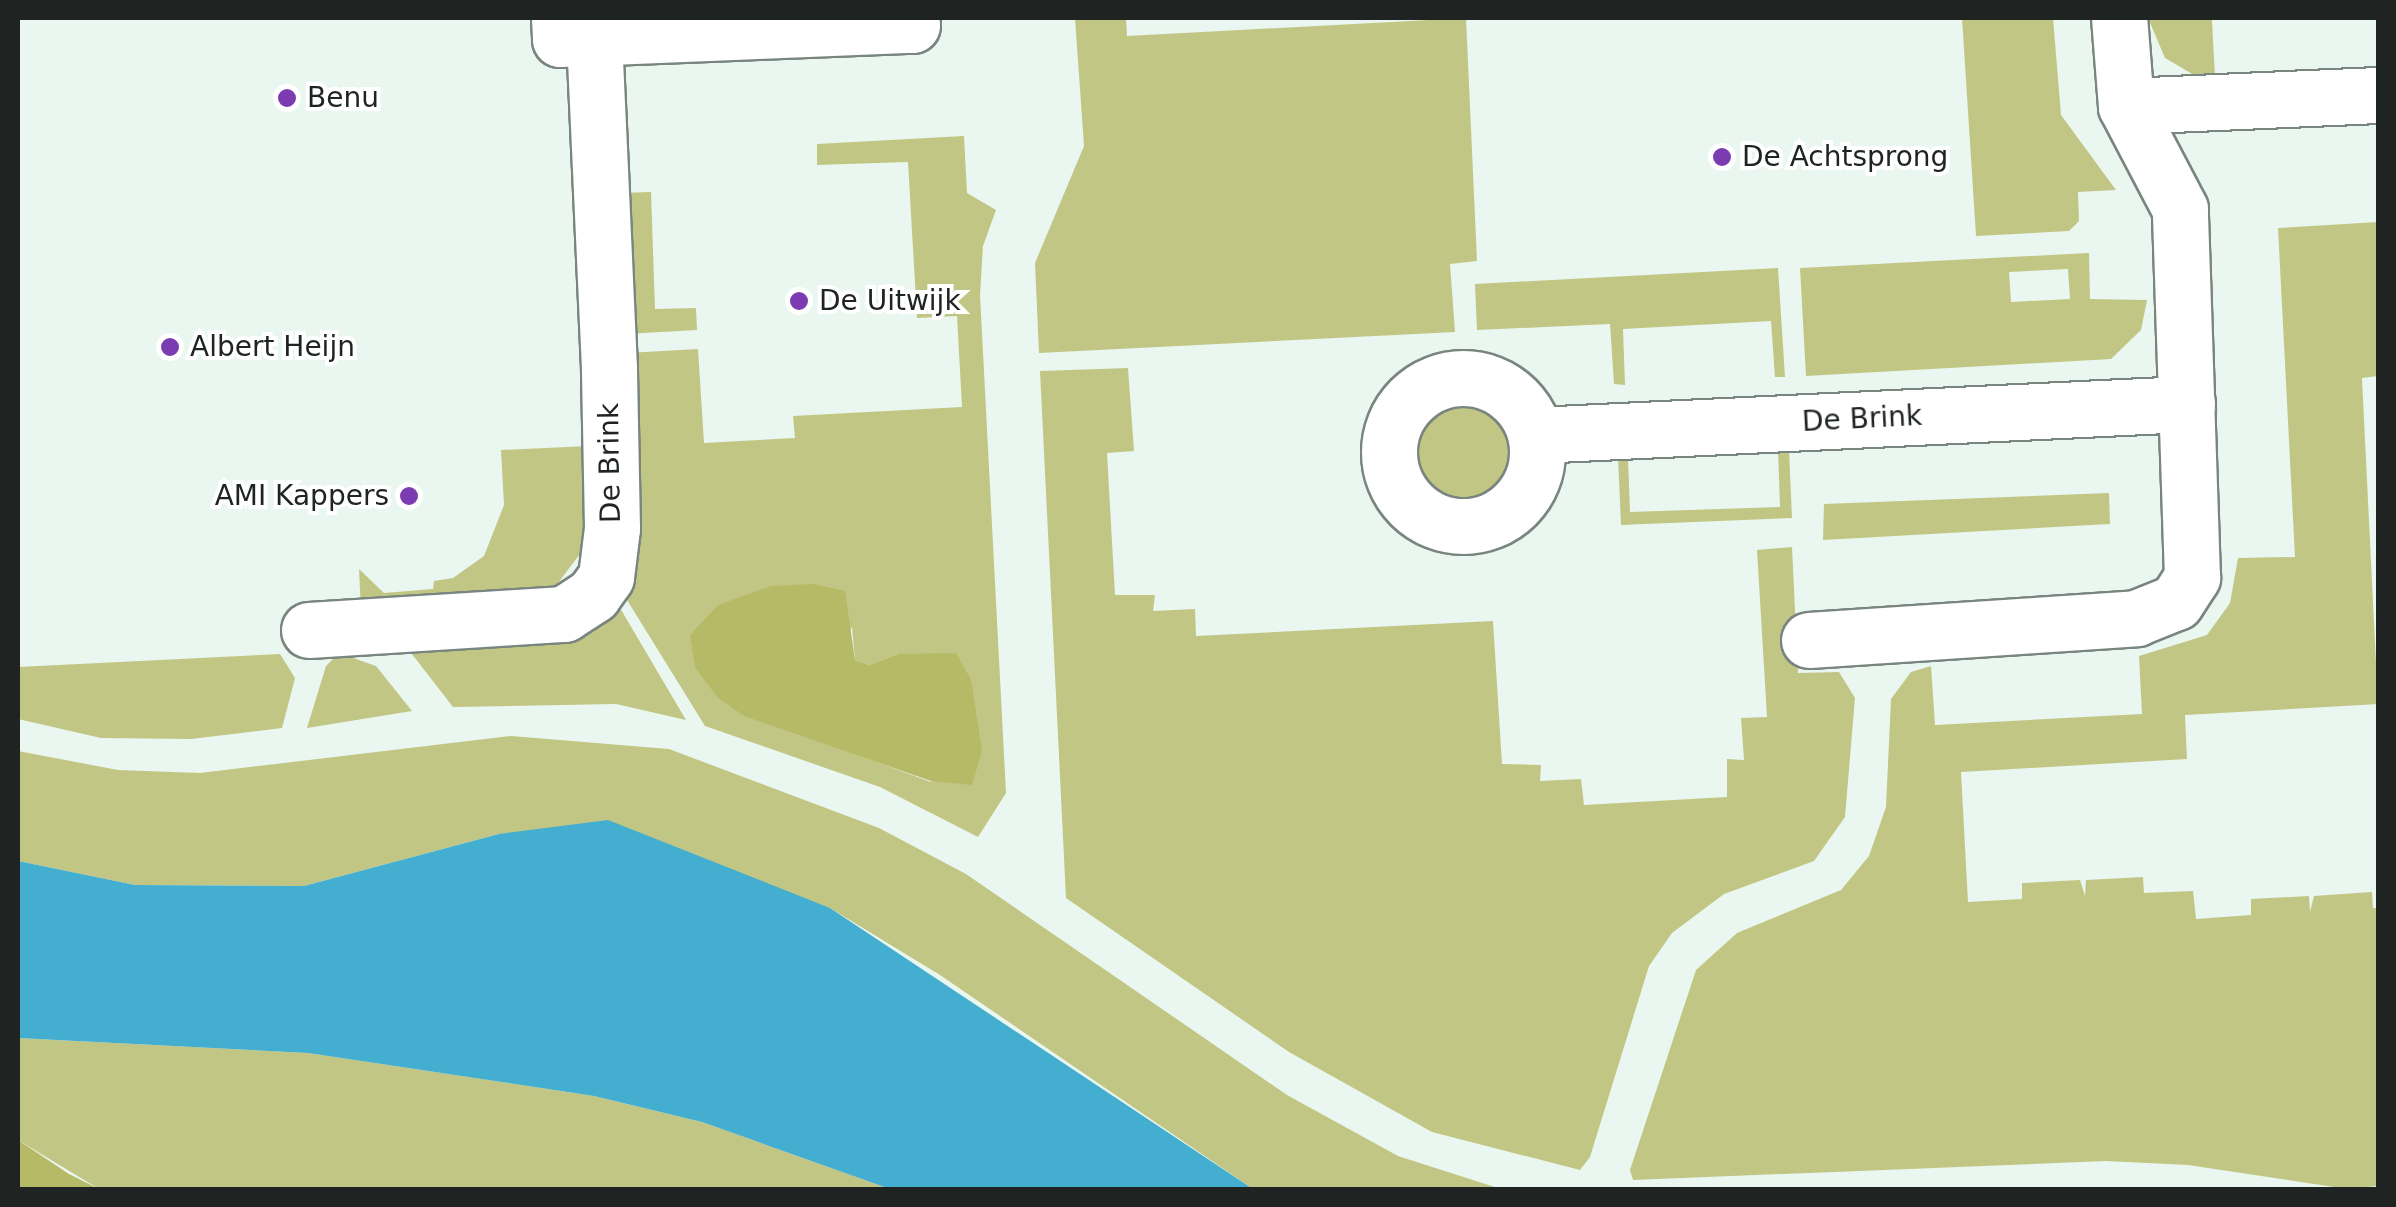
<!DOCTYPE html>
<html>
<head>
<meta charset="utf-8">
<style>
  body { margin:0 }
  #map { position:relative; width:2396px; height:1207px; overflow:hidden; background:#e9f7f0; font-family:"DejaVu Sans",sans-serif }
  div>[style] { position:absolute }
  .green>* { inset:0; background:#c2c684 }
  .round { border-radius:50% }
  .forest>* { inset:0; background:#b6ba66 }
  .water>* { inset:0; background:#43aecf }
  .roads { filter:drop-shadow(2px 0 #79857f) drop-shadow(-2px 0 #79857f) drop-shadow(0 2px #79857f) drop-shadow(0 -2px #79857f) }
  .street>* { height:55px; margin:-27.5px; padding:0 27.5px; transform-origin:27.5px; border-radius:27.5px; background:#fff }
  .street>.ring { margin:-27.5px; padding:0; box-sizing:content-box; background:none; border:55px solid #fff; border-radius:50% }
  .dots>* { width:28px; height:28px; translate:-50% -50%; box-sizing:border-box; border:5px solid #fff; border-radius:50% }
  span { translate:-50% -50%; white-space:nowrap; text-align:center; line-height:1.15; -webkit-text-stroke:8px #fff; paint-order:stroke }
  .poi-label { font-size:28px; color:#1f2422 }
  .left { translate:0 -50%; text-align:left }
  .right { translate:-100% -50%; text-align:right }
  .street-label { font-size:28px; color:#1f2422 }
  .frame { position:absolute; inset:0; border:20px solid #1f2422; pointer-events:none }
</style>
</head>
<body>
<div id="map">
  <div class="green">
    <div style="clip-path:polygon(1075px 18px,1126px 18px,1127px 36px,1466px 18px,1477px 261px,1450px 264px,1455px 332px,1039px 353px,1035px 263px,1084px 146px)"></div>
    <div style="clip-path:polygon(1962px 18px,2053px 18px,2061px 115px,2116px 190px,2078px 192px,2079px 221px,2069px 231px,1976px 236px)"></div>
    <div style="clip-path:polygon(2148px 18px,2258px 18px,2212px 20px,2215px 77px,2194px 75px,2165px 58px)"></div>
    <div style="clip-path:polygon(evenodd,964px 136px,967px 193px,996px 210px,983px 246px,980px 295px,1006px 793px,978px 837px,880px 787px,705px 726px,627px 600px,635px 577px,627px 353px,698px 349px,704px 443px,795px 438px,793px 416px,962px 407px,957px 316px,917px 318px,908px 162px,817px 165px,817px 144px,964px 136px,852px 627px,855px 660px,869px 665px,898px 654px,956px 654px,971px 679px,931px 782px,800px 734px,852px 627px)"></div>
    <div style="clip-path:polygon(651px 192px,655px 309px,696px 308px,697px 330px,625px 334px,619px 193px)"></div>
    <div style="clip-path:polygon(2378px 222px,2378px 376px,2362px 378px,2378px 704px,2185px 715px,2187px 759px,1961px 772px,1968px 902px,2022px 899px,2022px 883px,2080px 880px,2085px 896px,2086px 880px,2143px 877px,2144px 893px,2193px 891px,2196px 919px,2251px 915px,2251px 899px,2309px 896px,2310px 912px,2314px 896px,2372px 892px,2373px 908px,2378px 908px,2378px 1186px,2347px 1189px,2188px 1165px,2106px 1161px,1633px 1180px,1630px 1170px,1696px 970px,1737px 933px,1841px 890px,1869px 856px,1886px 807px,1891px 699px,1911px 672px,1931px 666px,1935px 725px,2142px 714px,2139px 656px,2207px 635px,2230px 603px,2238px 558px,2295px 557px,2278px 228px)"></div>
    <div style="clip-path:polygon(evenodd,2089px 253px,2090px 299px,2147px 300px,2141px 330px,2111px 359px,1806px 376px,1800px 268px,2089px 253px,2068px 269px,2070px 299px,2011px 302px,2009px 272px,2068px 269px)"></div>
    <div style="clip-path:polygon(1778px 268px,1785px 377px,1775px 377px,1771px 321px,1623px 329px,1625px 385px,1614px 384px,1610px 324px,1477px 330px,1475px 284px)"></div>
    <div style="clip-path:polygon(1128px 368px,1134px 451px,1107px 453px,1115px 595px,1155px 595px,1153px 611px,1195px 609px,1196px 636px,1493px 621px,1502px 764px,1541px 765px,1540px 781px,1581px 779px,1584px 805px,1727px 797px,1727px 759px,1744px 760px,1741px 718px,1767px 717px,1757px 550px,1792px 547px,1798px 673px,1839px 672px,1855px 698px,1845px 817px,1814px 861px,1724px 894px,1672px 933px,1649px 966px,1590px 1157px,1580px 1170px,1432px 1132px,1289px 1052px,1066px 898px,1040px 371px)"></div>
    <div class="round" style="left:1412px;top:398px;width:104px;height:104px"></div>
    <div style="clip-path:polygon(589px 446px,586px 546px,555px 587px,543px 594px,361px 611px,359px 569px,384px 593px,433px 589px,434px 581px,453px 578px,484px 556px,504px 505px,501px 450px)"></div>
    <div style="clip-path:polygon(1789px 449px,1792px 518px,1621px 525px,1618px 457px,1628px 457px,1630px 512px,1780px 507px,1778px 451px)"></div>
    <div style="clip-path:polygon(2109px 493px,2110px 524px,1823px 540px,1824px 504px)"></div>
    <div style="clip-path:polygon(620px 608px,686px 720px,616px 704px,453px 707px,405px 645px,572px 637px,593px 632px)"></div>
    <div style="clip-path:polygon(339px 653px,376px 666px,412px 711px,307px 728px,326px 666px)"></div>
    <div style="clip-path:polygon(280px 654px,295px 678px,282px 728px,191px 739px,101px 738px,18px 719px,18px 667px)"></div>
    <div style="clip-path:polygon(511px 736px,669px 749px,879px 828px,966px 874px,1287px 1095px,1398px 1156px,1501px 1189px,1253px 1189px,940px 975px,830px 908px,766px 884px,499px 834px,304px 886px,135px 885px,18px 861px,18px 751px,118px 770px,200px 773px)"></div>
    <div style="clip-path:polygon(18px 1038px,308px 1053px,594px 1096px,702px 1122px,890px 1189px,99px 1189px,18px 1140px)"></div>
  </div>
  <div class="forest">
    <div style="clip-path:polygon(814px 584px,845px 591px,855px 660px,869px 665px,898px 654px,956px 653px,971px 679px,982px 751px,972px 785px,931px 781px,744px 716px,717px 697px,695px 667px,690px 635px,718px 605px,771px 586px)"></div>
    <div style="clip-path:polygon(18px 1140px,69px 1174px,99px 1189px,18px 1189px)"></div>
  </div>
  <div class="water">
    <div style="clip-path:polygon(608px 820px,830px 908px,1253px 1189px,890px 1189px,702px 1122px,594px 1096px,308px 1053px,18px 1038px,18px 861px,135px 885px,304px 886px,499px 834px)"></div>
  </div>
  <div class="roads">
    <div class="street">
      <div style="left:559px;top:18px;width:21px;rotate:87deg"></div>
      <div style="left:560px;top:39px;width:352px;rotate:-2.3deg"></div>
      <div style="left:912px;top:25px;width:7px;rotate:-98deg"></div>
      <div style="left:2126px;top:106px;width:252px;rotate:-2.5deg"></div>
      <div class="ring" style="left:1389px;top:378px;width:93px;height:93px"></div>
      <div style="left:1536px;top:435px;width:652px;rotate:-2.73deg"></div>
      <div style="left:309px;top:630px;width:256px;rotate:-3.6deg"></div>
      <div style="left:564px;top:614px;width:35px;rotate:-33deg"></div>
      <div style="left:593px;top:595px;width:22px;rotate:-54deg"></div>
      <div style="left:606px;top:577px;width:49px;rotate:-83deg"></div>
      <div style="left:612px;top:528px;width:160px;rotate:-91.1deg"></div>
      <div style="left:609px;top:368px;width:330px;rotate:-92.6deg"></div>
      <div style="left:1809px;top:640px;width:328px;rotate:-3.8deg"></div>
      <div style="left:2136px;top:618px;width:43px;rotate:-21.8deg"></div>
      <div style="left:2176px;top:602px;width:30px;rotate:-57deg"></div>
      <div style="left:2192px;top:577px;width:368px;rotate:-91.9deg"></div>
      <div style="left:2180px;top:209px;width:116px;rotate:-117.7deg"></div>
      <div style="left:2126px;top:106px;width:88px;rotate:-94.5deg"></div>
    </div>
  </div>
  <div class="dots">
    <div style="left:287px;top:98px;background:#7c3cb1"></div>
    <div style="left:1722px;top:157px;background:#7c3cb1"></div>
    <div style="left:799px;top:301px;background:#7c3cb1"></div>
    <div style="left:170px;top:347px;background:#7c3cb1"></div>
    <div style="left:409px;top:496px;background:#7c3cb1"></div>
  </div>
  <div class="poi-label">
    <span class="left" style="left:307px;top:98px">Benu</span>
    <span class="left" style="left:1742px;top:157px">De Achtsprong</span>
    <span class="left" style="left:819px;top:301px">De Uitwijk</span>
    <span class="left" style="left:190px;top:347px">Albert Heijn</span>
    <span class="right" style="left:389px;top:496px">AMI Kappers</span>
  </div>
  <div class="street-label">
    <span style="left:1862px;top:419px;rotate:-3deg">De Brink</span>
    <span style="left:610px;top:463px;rotate:-91deg">De Brink</span>
  </div>
  <div class="frame"></div>
</div>
</body>
</html>
